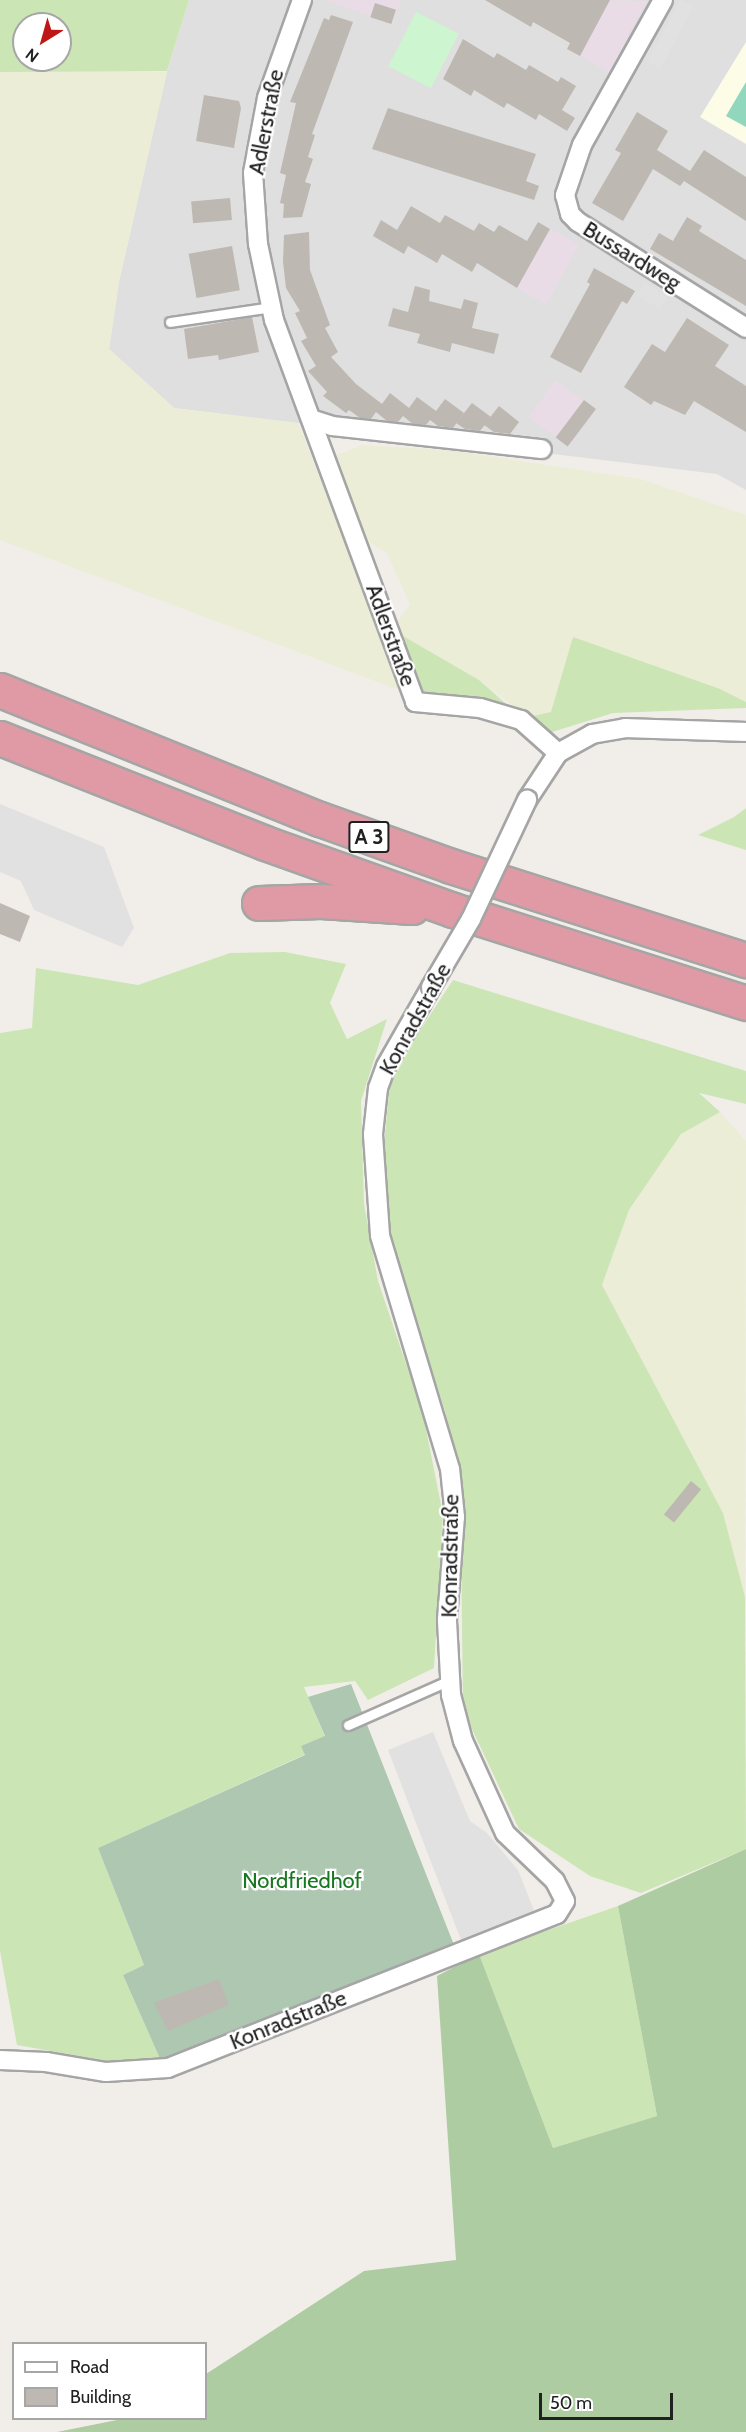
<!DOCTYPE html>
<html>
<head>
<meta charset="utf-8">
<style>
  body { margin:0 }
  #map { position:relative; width:746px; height:2432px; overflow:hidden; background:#f1eee9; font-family:Cabin,sans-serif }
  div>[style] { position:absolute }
  .residential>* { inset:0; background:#dfdfdf }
  .industrial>* { inset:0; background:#e9dce6; transform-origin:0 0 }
  .education>* { inset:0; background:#fcfce7 }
  .farmland>* { inset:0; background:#ebedd7 }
  .grass>* { inset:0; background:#cce5b5 }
  .forest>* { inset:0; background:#aecca2 }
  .cemetery>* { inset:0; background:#adc7b1 }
  .park>* { inset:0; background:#ccf5d0; transform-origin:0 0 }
  .pitch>* { inset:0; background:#90d7bd }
  .parking>* { inset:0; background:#e1e1e1; transform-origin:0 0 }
  .building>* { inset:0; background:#beb8b2; transform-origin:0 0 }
  .roads { filter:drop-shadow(2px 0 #a5a5a5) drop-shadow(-2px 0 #a5a5a5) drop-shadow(0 2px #a5a5a5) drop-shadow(0 -2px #a5a5a5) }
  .service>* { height:9px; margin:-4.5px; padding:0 4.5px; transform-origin:4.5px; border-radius:4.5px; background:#fff }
  .minor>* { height:18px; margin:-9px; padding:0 9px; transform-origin:9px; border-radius:9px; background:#fff }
  .motorway>* { height:33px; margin:-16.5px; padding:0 16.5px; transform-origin:16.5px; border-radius:16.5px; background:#df9aa6 }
  .bridges { filter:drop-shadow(2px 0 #a5a5a5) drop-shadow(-2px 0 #a5a5a5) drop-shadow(0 2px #a5a5a5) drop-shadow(0 -2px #a5a5a5) }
  .minor-bridge>* { height:18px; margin:-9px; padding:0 9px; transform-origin:9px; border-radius:9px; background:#fff }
  span { translate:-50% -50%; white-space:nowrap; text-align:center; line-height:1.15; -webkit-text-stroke:4.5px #fff; paint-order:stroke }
  .shield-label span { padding:2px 4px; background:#fff; border:2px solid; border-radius:4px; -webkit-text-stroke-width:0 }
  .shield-label { font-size:21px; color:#212121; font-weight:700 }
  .street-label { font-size:22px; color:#212121 }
  .park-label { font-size:22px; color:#187721 }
  .legend { position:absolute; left:12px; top:2342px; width:195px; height:78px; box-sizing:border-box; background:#fff; border:2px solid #a6a6a6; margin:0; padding:8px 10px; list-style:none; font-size:18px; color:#212121 }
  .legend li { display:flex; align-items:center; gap:12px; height:30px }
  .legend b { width:30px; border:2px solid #a6a6a6 }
  .north { position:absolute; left:12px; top:12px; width:60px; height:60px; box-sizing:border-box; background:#fff; border:2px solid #a6a6a6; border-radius:50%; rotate:217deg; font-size:16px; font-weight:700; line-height:24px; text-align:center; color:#212121 }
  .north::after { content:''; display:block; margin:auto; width:21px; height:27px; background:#be1715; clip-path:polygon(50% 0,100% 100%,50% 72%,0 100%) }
  .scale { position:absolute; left:539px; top:2393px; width:134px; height:27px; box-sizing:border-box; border:3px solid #212121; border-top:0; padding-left:8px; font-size:18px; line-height:21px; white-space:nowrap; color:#212121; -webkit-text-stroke:4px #fff; paint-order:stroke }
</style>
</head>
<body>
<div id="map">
  <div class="residential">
    <div style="clip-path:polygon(189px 0,746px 0,746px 490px,717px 474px,174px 408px,109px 349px,119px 282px,167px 72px)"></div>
  </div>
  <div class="industrial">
    <div style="clip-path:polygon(326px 0,401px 0,392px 24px)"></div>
    <div style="clip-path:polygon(593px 0,647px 1px,609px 72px,567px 49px)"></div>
    <div style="left:538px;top:222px;width:47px;height:68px;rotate:29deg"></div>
    <div style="left:555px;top:380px;width:50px;height:46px;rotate:35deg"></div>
  </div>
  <div class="education">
    <div style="clip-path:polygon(746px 42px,746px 144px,700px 117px)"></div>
  </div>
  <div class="farmland">
    <div style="clip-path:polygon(34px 70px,167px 72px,119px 282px,109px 349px,174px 408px,298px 423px,399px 679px,396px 689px,0 540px,0 72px)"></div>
    <div style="clip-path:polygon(362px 445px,446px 450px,641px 479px,746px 515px,746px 702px,720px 689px,529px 717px,479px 680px,403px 636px,398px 620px,410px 605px,387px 553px,369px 542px,336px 466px,337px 455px)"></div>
    <div style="clip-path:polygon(720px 1112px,746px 1141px,745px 1597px,723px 1513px,602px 1285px,629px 1211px,681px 1134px)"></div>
  </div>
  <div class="grass">
    <div style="clip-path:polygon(evenodd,0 0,189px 0,167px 71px,0 72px,0 0,24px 24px,60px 24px,60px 60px,24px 60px,24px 24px)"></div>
    <div style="clip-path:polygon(403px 636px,479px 680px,511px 708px,421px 691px)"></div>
    <div style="clip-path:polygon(573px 637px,720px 689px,746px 702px,746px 708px,613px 713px,549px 733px,529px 717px,551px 712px)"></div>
    <div style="clip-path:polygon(746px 808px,746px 850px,698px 835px,734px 817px)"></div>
    <div style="clip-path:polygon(285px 952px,346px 964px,330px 1003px,347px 1039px,387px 1019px,361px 1101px,364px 1204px,378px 1281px,423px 1414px,443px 1515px,434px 1668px,368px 1700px,355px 1681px,304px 1687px,325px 1737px,301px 1746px,306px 1754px,98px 1848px,144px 1965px,123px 1975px,161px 2061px,134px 2066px,17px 2045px,0 1951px,0 1033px,32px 1028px,36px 968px,138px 985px,230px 953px)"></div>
    <div style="clip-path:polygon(453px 980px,746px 1071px,746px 1104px,699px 1093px,720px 1112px,681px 1134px,629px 1210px,602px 1285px,723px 1513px,745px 1597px,746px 1849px,641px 1893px,590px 1876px,519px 1829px,463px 1710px,461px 1539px,466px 1511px,445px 1411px,388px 1234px,384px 1145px,389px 1092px,396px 1067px)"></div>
    <div style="clip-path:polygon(618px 1906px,657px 2116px,553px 2148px,479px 1954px)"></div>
  </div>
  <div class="forest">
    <div style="clip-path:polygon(746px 1849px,746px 2432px,57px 2432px,122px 2419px,206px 2418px,206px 2374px,364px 2271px,456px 2260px,437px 1976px,479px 1954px,553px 2148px,657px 2116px,618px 1906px)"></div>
  </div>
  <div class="cemetery">
    <div style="clip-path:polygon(351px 1684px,454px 1945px,161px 2061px,123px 1975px,144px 1965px,98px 1848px,305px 1755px,301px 1746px,325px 1736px,308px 1697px)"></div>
  </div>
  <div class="park">
    <div style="left:416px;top:12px;width:48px;height:61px;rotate:27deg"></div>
  </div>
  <div class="pitch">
    <div style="clip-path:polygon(746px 82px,746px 127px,726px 116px)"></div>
  </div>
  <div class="parking">
    <div style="left:680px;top:0;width:15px;height:70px;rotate:28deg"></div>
    <div style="left:644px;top:283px;width:27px;height:14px;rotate:31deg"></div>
    <div style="clip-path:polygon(0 804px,104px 847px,134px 928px,122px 947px,34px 910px,21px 881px,0 872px)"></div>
    <div style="clip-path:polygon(433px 1732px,470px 1821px,487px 1833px,518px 1870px,535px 1913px,461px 1940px,388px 1750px)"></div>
  </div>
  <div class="building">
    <div style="clip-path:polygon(485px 0,610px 0,580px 56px,567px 49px,570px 43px,533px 22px,531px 27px)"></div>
    <div style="left:375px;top:3px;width:22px;height:15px;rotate:18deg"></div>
    <div style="clip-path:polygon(331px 15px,353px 22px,312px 134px,315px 135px,308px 157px,313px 159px,305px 182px,311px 184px,302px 217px,283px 218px,284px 204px,280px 203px,286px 175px,280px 173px,296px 103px,290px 102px,324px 18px,329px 20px)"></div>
    <div style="clip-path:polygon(463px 39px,494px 58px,497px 53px,526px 70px,529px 65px,558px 82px,561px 77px,576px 86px,562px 110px,575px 118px,567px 131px,539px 114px,536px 120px,507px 103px,504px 108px,474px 90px,471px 96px,443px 79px)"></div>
    <div style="clip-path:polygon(204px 95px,239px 101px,241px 108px,234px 148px,196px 141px)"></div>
    <div style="clip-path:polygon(388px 108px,536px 154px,526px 181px,539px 186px,534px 200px,372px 149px)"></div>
    <div style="clip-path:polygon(637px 112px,668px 131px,657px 150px,690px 171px,704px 150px,746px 177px,746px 221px,684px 181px,680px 186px,653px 169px,623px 221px,592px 203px,621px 153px,615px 150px)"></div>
    <div style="left:230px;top:198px;width:22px;height:39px;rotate:85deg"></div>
    <div style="clip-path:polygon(411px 206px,440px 223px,445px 215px,474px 231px,479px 223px,494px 232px,499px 225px,527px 241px,538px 222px,550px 229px,517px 288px,477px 263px,472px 272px,442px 254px,437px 263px,408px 246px,404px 254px,373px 236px,381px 220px,397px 230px)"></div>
    <div style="clip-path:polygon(687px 217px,702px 226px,699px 231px,746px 260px,746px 306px,650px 249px,659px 233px,673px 241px)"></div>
    <div style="clip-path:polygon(309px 232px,310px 270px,330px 325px,325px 328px,338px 352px,331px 357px,356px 384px,382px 404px,390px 393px,409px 408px,417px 397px,436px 411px,445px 399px,464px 413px,453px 428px,438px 426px,430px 420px,426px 425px,413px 424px,403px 416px,398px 422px,387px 421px,376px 412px,371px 419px,360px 418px,349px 410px,346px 413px,323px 396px,327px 392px,308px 371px,316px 366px,301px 341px,307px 338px,295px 313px,300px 311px,286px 288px,283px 262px,284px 235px)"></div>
    <div style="left:232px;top:246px;width:45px;height:44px;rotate:80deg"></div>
    <div style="clip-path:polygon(594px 268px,635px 291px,627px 304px,622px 301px,581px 373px,550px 357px,590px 284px,587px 282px)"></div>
    <div style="clip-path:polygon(415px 286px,430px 290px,429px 301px,461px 309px,464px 299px,478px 303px,472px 328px,499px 334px,494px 354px,452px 343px,450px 352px,417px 343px,420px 334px,388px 326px,393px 308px,408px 312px)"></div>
    <div style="clip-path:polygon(252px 317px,259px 352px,219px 360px,218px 355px,188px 359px,184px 329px)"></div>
    <div style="clip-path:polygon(687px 318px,729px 345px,715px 366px,746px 386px,746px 432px,694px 401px,685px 415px,654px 401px,651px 405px,624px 387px,652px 344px,665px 352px)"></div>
    <div style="left:584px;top:400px;width:15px;height:47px;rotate:37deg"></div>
    <div style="clip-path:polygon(472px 403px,491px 417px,480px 431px,465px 429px,456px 423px)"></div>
    <div style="clip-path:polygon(499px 406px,519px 422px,510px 434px,494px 432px,484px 425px)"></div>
    <div style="clip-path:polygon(0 903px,30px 916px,20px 942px,0 934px)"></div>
    <div style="left:691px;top:1481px;width:13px;height:43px;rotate:39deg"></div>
    <div style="clip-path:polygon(219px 1979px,229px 2005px,168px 2031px,154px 2003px)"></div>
  </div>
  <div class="roads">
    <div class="service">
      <div style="left:170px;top:322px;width:102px;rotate:-8.4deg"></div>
      <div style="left:348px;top:1725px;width:111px;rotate:-23.8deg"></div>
    </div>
    <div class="minor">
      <div style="left:302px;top:0;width:104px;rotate:109.7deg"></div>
      <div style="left:267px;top:98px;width:76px;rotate:100.6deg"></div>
      <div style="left:253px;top:173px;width:71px;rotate:86deg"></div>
      <div style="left:258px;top:244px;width:78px;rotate:78.1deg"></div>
      <div style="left:274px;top:320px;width:407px;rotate:69.7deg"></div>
      <div style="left:415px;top:702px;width:65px;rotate:5.3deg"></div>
      <div style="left:480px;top:708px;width:43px;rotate:16.3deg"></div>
      <div style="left:521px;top:720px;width:50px;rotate:41.7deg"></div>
      <div style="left:663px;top:0;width:166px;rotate:119.2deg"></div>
      <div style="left:582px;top:145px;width:53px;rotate:108.8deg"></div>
      <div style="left:565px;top:195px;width:20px;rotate:75deg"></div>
      <div style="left:570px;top:214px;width:11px;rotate:45deg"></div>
      <div style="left:578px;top:222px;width:199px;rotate:32.2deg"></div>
      <div style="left:314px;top:420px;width:19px;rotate:18deg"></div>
      <div style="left:332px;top:426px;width:211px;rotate:6.3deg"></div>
      <div style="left:527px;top:800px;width:56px;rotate:-56.6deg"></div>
      <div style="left:558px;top:753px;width:39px;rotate:-29deg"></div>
      <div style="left:592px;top:734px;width:34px;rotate:-10deg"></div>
      <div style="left:625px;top:728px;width:121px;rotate:1.9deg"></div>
      <div style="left:0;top:2060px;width:46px;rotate:2.5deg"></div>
      <div style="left:46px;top:2062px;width:61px;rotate:9.5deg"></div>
      <div style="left:106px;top:2072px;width:62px;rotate:-3.7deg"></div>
      <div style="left:168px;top:2068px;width:418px;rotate:-21.6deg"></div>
      <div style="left:557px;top:1914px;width:15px;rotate:-58deg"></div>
      <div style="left:565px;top:1901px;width:22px;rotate:-117deg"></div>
      <div style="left:555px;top:1881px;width:69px;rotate:-136.2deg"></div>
      <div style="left:505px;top:1833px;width:101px;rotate:-114.5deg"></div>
      <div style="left:463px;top:1741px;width:48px;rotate:-104.6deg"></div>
      <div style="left:451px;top:1695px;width:75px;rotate:-93.1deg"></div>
      <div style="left:447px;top:1620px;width:103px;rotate:-85.6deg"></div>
      <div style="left:455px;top:1517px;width:48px;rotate:-95.9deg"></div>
      <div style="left:450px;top:1469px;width:244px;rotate:-106.7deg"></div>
      <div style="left:380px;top:1235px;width:101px;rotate:-94deg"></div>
      <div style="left:373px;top:1134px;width:46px;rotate:-83.8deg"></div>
      <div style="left:378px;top:1088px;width:23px;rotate:-70deg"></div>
      <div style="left:386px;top:1066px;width:91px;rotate:-60.3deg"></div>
    </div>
    <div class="motorway">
      <div style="left:0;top:690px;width:345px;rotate:22deg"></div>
      <div style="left:320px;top:819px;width:139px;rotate:19.7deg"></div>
      <div style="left:451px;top:866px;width:310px;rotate:17.7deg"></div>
      <div style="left:0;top:738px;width:285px;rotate:21.6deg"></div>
      <div style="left:265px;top:843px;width:200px;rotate:19.6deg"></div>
      <div style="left:453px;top:910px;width:307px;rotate:17.6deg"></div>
      <div style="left:259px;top:903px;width:62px;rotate:-1.8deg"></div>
      <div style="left:321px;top:901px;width:91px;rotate:3.8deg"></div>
    </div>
  </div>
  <div class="bridges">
    <div class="minor-bridge">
      <div style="left:431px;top:987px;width:79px;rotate:-59.5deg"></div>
      <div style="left:471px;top:919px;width:132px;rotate:-64.8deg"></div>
    </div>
  </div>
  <div class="shield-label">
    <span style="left:369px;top:837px">A 3</span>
  </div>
  <div class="street-label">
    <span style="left:266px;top:122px;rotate:-79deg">Adlerstraße</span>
    <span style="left:632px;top:256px;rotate:32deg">Bussardweg</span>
    <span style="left:391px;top:635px;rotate:70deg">Adlerstraße</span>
    <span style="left:415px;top:1019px;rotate:-61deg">Konradstraße</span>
    <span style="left:450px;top:1556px;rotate:-89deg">Konradstraße</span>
    <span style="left:288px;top:2020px;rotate:-22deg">Konradstraße</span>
  </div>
  <div class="park-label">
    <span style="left:302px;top:1881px">Nordfriedhof</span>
  </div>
  <ul class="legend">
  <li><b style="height:8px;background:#fff"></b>Road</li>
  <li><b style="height:16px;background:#beb8b2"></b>Building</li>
  </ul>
  <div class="north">N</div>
  <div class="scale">50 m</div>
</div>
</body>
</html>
